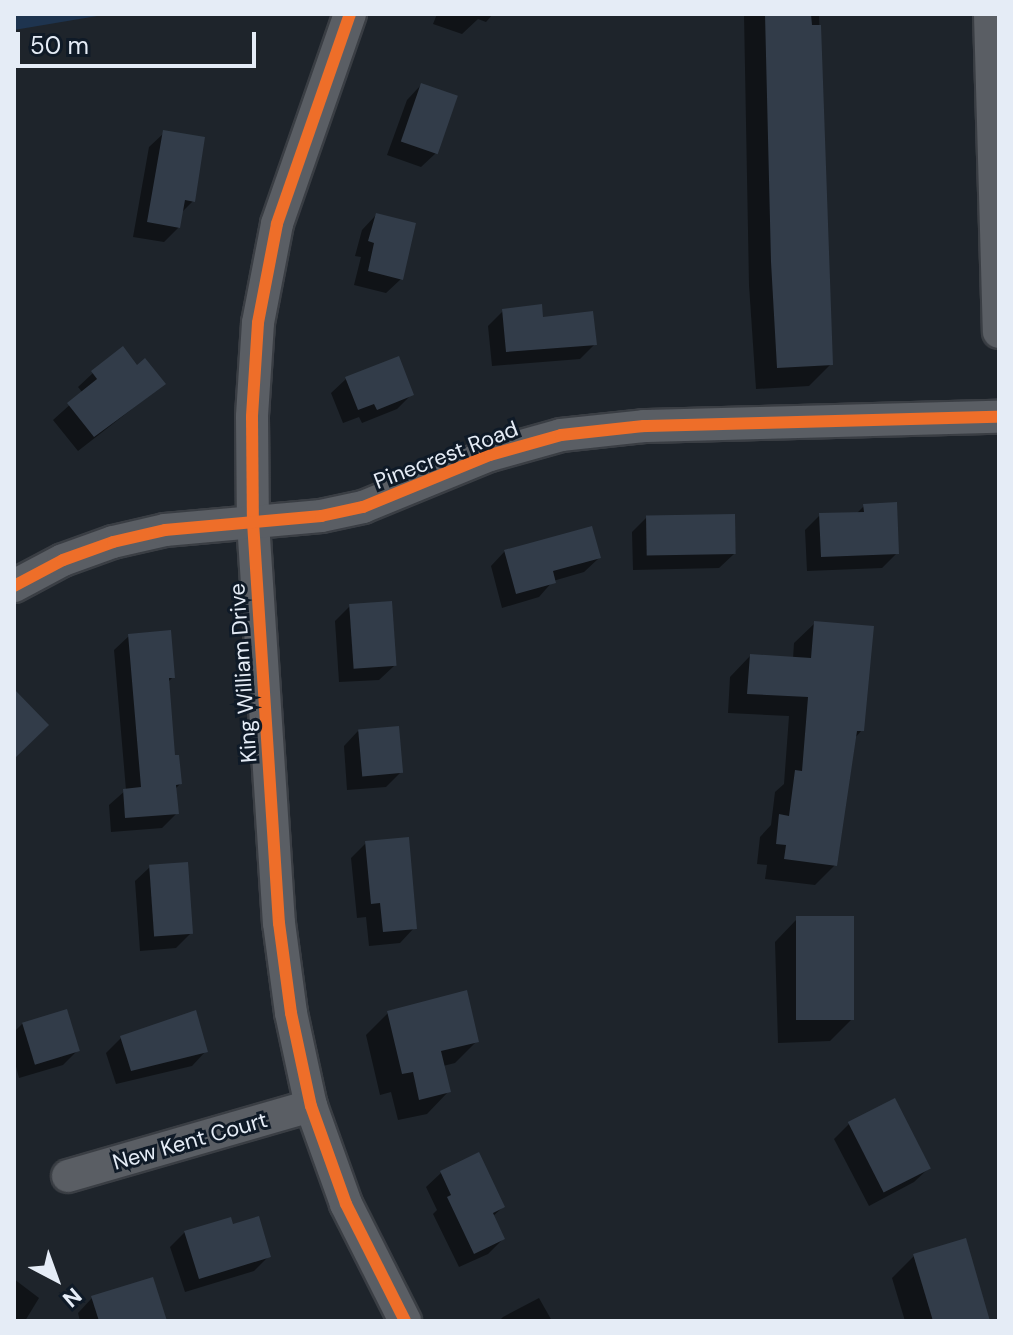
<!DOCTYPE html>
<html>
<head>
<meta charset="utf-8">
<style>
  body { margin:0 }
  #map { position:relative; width:1013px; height:1335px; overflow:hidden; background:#1e242b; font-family:"DM Sans",sans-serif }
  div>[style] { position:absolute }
  .green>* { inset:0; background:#1e344f }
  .shadow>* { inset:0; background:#0007 }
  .building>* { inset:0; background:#323c49; transform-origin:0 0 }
  .roads { filter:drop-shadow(2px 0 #3a3e44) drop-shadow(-2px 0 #3a3e44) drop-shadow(0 2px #3a3e44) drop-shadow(0 -2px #3a3e44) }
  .minor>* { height:32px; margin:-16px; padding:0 16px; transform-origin:16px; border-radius:16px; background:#5a5e64 }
  .cycleway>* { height:12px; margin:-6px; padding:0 6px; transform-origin:6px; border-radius:6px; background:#ee6e29 }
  span { translate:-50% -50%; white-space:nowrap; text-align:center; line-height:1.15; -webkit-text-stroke:6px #0f1a27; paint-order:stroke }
  .street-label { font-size:22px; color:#e5ecf6 }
  .frame { position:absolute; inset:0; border:16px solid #e5ecf6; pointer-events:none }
  .north { position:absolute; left:16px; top:1239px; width:80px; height:80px; -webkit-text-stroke:6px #0f1a27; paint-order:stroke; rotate:139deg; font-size:22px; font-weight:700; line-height:32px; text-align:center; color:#e5ecf6 }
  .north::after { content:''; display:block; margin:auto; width:28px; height:36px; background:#e5ecf6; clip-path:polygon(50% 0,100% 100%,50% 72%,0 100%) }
  .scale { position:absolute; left:16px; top:32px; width:240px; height:36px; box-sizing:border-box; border:4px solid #e5ecf6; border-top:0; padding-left:10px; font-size:24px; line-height:28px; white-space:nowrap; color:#e5ecf6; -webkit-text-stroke:6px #0f1a27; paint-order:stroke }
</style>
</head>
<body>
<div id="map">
  <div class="green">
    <div style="clip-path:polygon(14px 14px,109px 14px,14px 30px)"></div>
  </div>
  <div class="shadow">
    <div style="clip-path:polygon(437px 14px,493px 14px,486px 22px,478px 19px,462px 34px,433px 24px)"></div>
    <div style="clip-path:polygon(744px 14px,819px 14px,831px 364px,809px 386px,756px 389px,749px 285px)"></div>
    <div style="clip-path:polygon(421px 85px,436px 153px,421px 167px,387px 155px,407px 100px)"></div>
    <div style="clip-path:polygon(164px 133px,193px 201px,181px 213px,179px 227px,164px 242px,133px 237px,149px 147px)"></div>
    <div style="clip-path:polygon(376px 215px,401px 279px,386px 293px,354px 285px,361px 257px,355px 256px,362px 230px)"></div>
    <div style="clip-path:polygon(503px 311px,541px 319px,594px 345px,580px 359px,492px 366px,488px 326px)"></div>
    <div style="clip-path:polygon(137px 367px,164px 384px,78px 451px,53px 420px,83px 393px,78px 387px,93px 373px)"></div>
    <div style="clip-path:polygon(346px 379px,412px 394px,397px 409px,362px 423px,359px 417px,343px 423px,331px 393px)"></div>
    <div style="clip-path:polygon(864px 506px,897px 553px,882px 568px,807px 571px,805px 530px,820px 515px,856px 514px)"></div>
    <div style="clip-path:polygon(647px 517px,734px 554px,719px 568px,633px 570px,632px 532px)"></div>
    <div style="clip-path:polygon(505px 551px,599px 558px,584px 572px,553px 581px,539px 597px,502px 608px,491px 566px)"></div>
    <div style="clip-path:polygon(350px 606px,394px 666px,379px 680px,339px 682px,335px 621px)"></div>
    <div style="clip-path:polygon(815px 623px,862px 730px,854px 739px,835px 865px,815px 885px,765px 879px,767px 865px,757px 864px,760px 837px,771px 825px,775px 792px,784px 784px,789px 716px,728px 713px,730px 677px,750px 656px,793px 659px,794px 643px)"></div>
    <div style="clip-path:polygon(129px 636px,173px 677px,168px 682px,173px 757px,180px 784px,175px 789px,177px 813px,162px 828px,111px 832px,109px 805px,126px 790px,114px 650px)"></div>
    <div style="clip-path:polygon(358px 731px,401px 772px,386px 787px,347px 790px,344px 746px)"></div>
    <div style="clip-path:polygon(366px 843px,414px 928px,400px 943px,369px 946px,366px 917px,357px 918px,351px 858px)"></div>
    <div style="clip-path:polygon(150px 867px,191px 933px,176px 948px,140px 951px,135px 881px)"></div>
    <div style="clip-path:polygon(796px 920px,852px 1019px,830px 1041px,778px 1043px,775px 942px)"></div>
    <div style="clip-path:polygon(388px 1013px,476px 1042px,455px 1063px,443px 1066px,448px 1092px,427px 1114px,398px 1120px,391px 1092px,380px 1095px,366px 1035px)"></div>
    <div style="clip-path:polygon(23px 1023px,77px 1051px,63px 1065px,19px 1078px,14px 1059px,14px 1032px)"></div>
    <div style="clip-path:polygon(121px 1038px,206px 1051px,192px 1066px,116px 1084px,106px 1053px)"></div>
    <div style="clip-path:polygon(849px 1124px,929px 1168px,914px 1182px,869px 1206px,834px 1139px)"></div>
    <div style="clip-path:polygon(441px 1173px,503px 1207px,492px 1217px,503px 1239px,488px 1254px,459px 1267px,433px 1214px,437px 1210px,426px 1187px)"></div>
    <div style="clip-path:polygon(232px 1226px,269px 1256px,254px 1271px,185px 1292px,170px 1247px,185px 1232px)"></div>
    <div style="clip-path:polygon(914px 1256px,988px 1321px,905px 1321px,892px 1278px)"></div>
    <div style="clip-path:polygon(14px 1279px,39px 1298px,25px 1321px,14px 1321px)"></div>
    <div style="clip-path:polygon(92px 1298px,160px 1321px,80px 1321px,78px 1313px)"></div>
    <div style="clip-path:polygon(539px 1298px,552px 1321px,499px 1321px,503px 1317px)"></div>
  </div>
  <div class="building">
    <div style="clip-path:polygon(765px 14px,811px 14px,812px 25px,821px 25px,833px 365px,777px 368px,771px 262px)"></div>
    <div style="left:421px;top:83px;width:39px;height:62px;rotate:19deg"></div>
    <div style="clip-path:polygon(163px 130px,205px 137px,195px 202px,185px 200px,180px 228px,147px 222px)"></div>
    <div style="clip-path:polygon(376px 213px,416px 223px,403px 280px,368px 271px,374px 243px,368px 241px)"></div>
    <div style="clip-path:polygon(542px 304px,543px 317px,593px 311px,597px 345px,506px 352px,502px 309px)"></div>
    <div style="clip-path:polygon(123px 346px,137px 365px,145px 358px,166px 384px,94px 437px,67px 403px,97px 379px,91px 371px)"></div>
    <div style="clip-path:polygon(399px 356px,414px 395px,377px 410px,374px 404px,358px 410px,345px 377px)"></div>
    <div style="clip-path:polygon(897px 502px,899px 554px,821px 557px,819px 513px,864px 512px,863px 504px)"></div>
    <div style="left:735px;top:514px;width:40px;height:89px;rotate:89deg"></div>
    <div style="clip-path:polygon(592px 526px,601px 558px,553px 571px,556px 583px,516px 594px,504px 550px)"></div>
    <div style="left:392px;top:601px;width:65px;height:43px;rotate:86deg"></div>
    <div style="clip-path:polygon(814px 621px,874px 626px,864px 731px,857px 731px,837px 866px,784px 859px,786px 845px,776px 844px,779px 814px,789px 816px,795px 770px,802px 771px,808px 697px,747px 694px,750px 654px,811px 658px)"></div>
    <div style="clip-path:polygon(171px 630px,175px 678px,169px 678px,175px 755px,179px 755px,182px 784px,176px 785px,179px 814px,125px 818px,123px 789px,141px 787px,128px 634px)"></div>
    <div style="clip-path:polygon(14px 689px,49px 725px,14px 759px)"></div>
    <div style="left:399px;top:726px;width:47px;height:41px;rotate:85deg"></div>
    <div style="clip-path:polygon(409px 837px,417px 929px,383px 932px,380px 903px,371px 904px,365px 841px)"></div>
    <div style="left:188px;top:862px;width:72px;height:39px;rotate:86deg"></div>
    <div style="left:854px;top:916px;width:104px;height:58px;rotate:90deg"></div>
    <div style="clip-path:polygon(467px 990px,479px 1042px,441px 1051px,451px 1092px,419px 1100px,413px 1072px,402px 1074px,387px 1011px)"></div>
    <div style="left:67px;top:1009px;width:44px;height:47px;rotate:73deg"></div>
    <div style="clip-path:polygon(196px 1010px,208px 1052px,131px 1071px,120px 1036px)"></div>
    <div style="left:895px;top:1098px;width:79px;height:53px;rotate:63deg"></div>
    <div style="clip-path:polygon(479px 1152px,505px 1207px,493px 1213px,505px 1239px,474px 1254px,447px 1197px,451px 1195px,440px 1171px)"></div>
    <div style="clip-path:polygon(259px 1216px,271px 1257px,199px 1279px,184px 1231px,231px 1217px,233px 1224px)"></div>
    <div style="clip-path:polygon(966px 1238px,990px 1321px,933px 1321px,913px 1254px)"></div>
    <div style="clip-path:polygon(153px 1277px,167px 1321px,99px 1321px,91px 1296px)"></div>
  </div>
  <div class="roads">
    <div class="minor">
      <div style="left:350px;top:14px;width:222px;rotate:109.2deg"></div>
      <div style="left:277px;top:224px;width:101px;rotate:100.9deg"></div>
      <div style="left:258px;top:323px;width:94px;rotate:93.7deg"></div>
      <div style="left:252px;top:417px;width:105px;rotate:89.5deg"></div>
      <div style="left:253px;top:522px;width:402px;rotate:86.3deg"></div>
      <div style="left:279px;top:923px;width:91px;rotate:82.4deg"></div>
      <div style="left:291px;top:1013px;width:95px;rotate:77.9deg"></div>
      <div style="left:311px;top:1106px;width:104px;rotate:70.3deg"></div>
      <div style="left:346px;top:1204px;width:131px;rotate:63.2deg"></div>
      <div style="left:990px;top:14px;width:318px;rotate:88.4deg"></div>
      <div style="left:14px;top:586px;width:55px;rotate:-28deg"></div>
      <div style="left:63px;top:560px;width:53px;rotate:-19.8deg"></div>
      <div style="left:113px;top:542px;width:53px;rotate:-13deg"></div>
      <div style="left:165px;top:530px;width:157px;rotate:-5.1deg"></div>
      <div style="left:321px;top:516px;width:43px;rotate:-12.1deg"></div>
      <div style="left:363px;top:507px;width:137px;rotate:-22.3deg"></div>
      <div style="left:490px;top:455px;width:74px;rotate:-15.7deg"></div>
      <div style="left:561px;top:435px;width:83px;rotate:-6.2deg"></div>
      <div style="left:644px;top:426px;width:355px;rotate:-1.5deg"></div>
      <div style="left:68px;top:1176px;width:253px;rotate:-16.1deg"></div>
    </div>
  </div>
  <div class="cycleway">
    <div style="left:350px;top:14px;width:222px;rotate:109.2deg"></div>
    <div style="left:277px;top:224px;width:101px;rotate:100.9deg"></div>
    <div style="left:258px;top:323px;width:94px;rotate:93.7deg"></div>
    <div style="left:252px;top:417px;width:105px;rotate:89.5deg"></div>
    <div style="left:253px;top:522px;width:402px;rotate:86.3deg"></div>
    <div style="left:279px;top:923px;width:91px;rotate:82.4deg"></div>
    <div style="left:291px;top:1013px;width:95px;rotate:77.9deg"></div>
    <div style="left:311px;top:1106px;width:104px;rotate:70.3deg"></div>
    <div style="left:346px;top:1204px;width:131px;rotate:63.2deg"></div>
    <div style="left:14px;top:586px;width:55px;rotate:-28deg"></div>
    <div style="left:63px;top:560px;width:53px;rotate:-19.8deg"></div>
    <div style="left:113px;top:542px;width:53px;rotate:-13deg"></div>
    <div style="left:165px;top:530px;width:157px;rotate:-5.1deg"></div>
    <div style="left:321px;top:516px;width:43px;rotate:-12.1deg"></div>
    <div style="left:363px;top:507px;width:137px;rotate:-22.3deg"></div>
    <div style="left:490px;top:455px;width:74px;rotate:-15.7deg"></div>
    <div style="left:561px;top:435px;width:83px;rotate:-6.2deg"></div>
    <div style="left:644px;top:426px;width:355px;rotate:-1.5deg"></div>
  </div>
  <div class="street-label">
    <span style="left:446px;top:455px;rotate:-21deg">Pinecrest Road</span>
    <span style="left:243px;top:673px;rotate:-94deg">King William Drive</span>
    <span style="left:190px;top:1141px;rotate:-16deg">New Kent Court</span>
  </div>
  <div class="frame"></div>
  <div class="north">N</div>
  <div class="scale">50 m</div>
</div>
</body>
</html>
